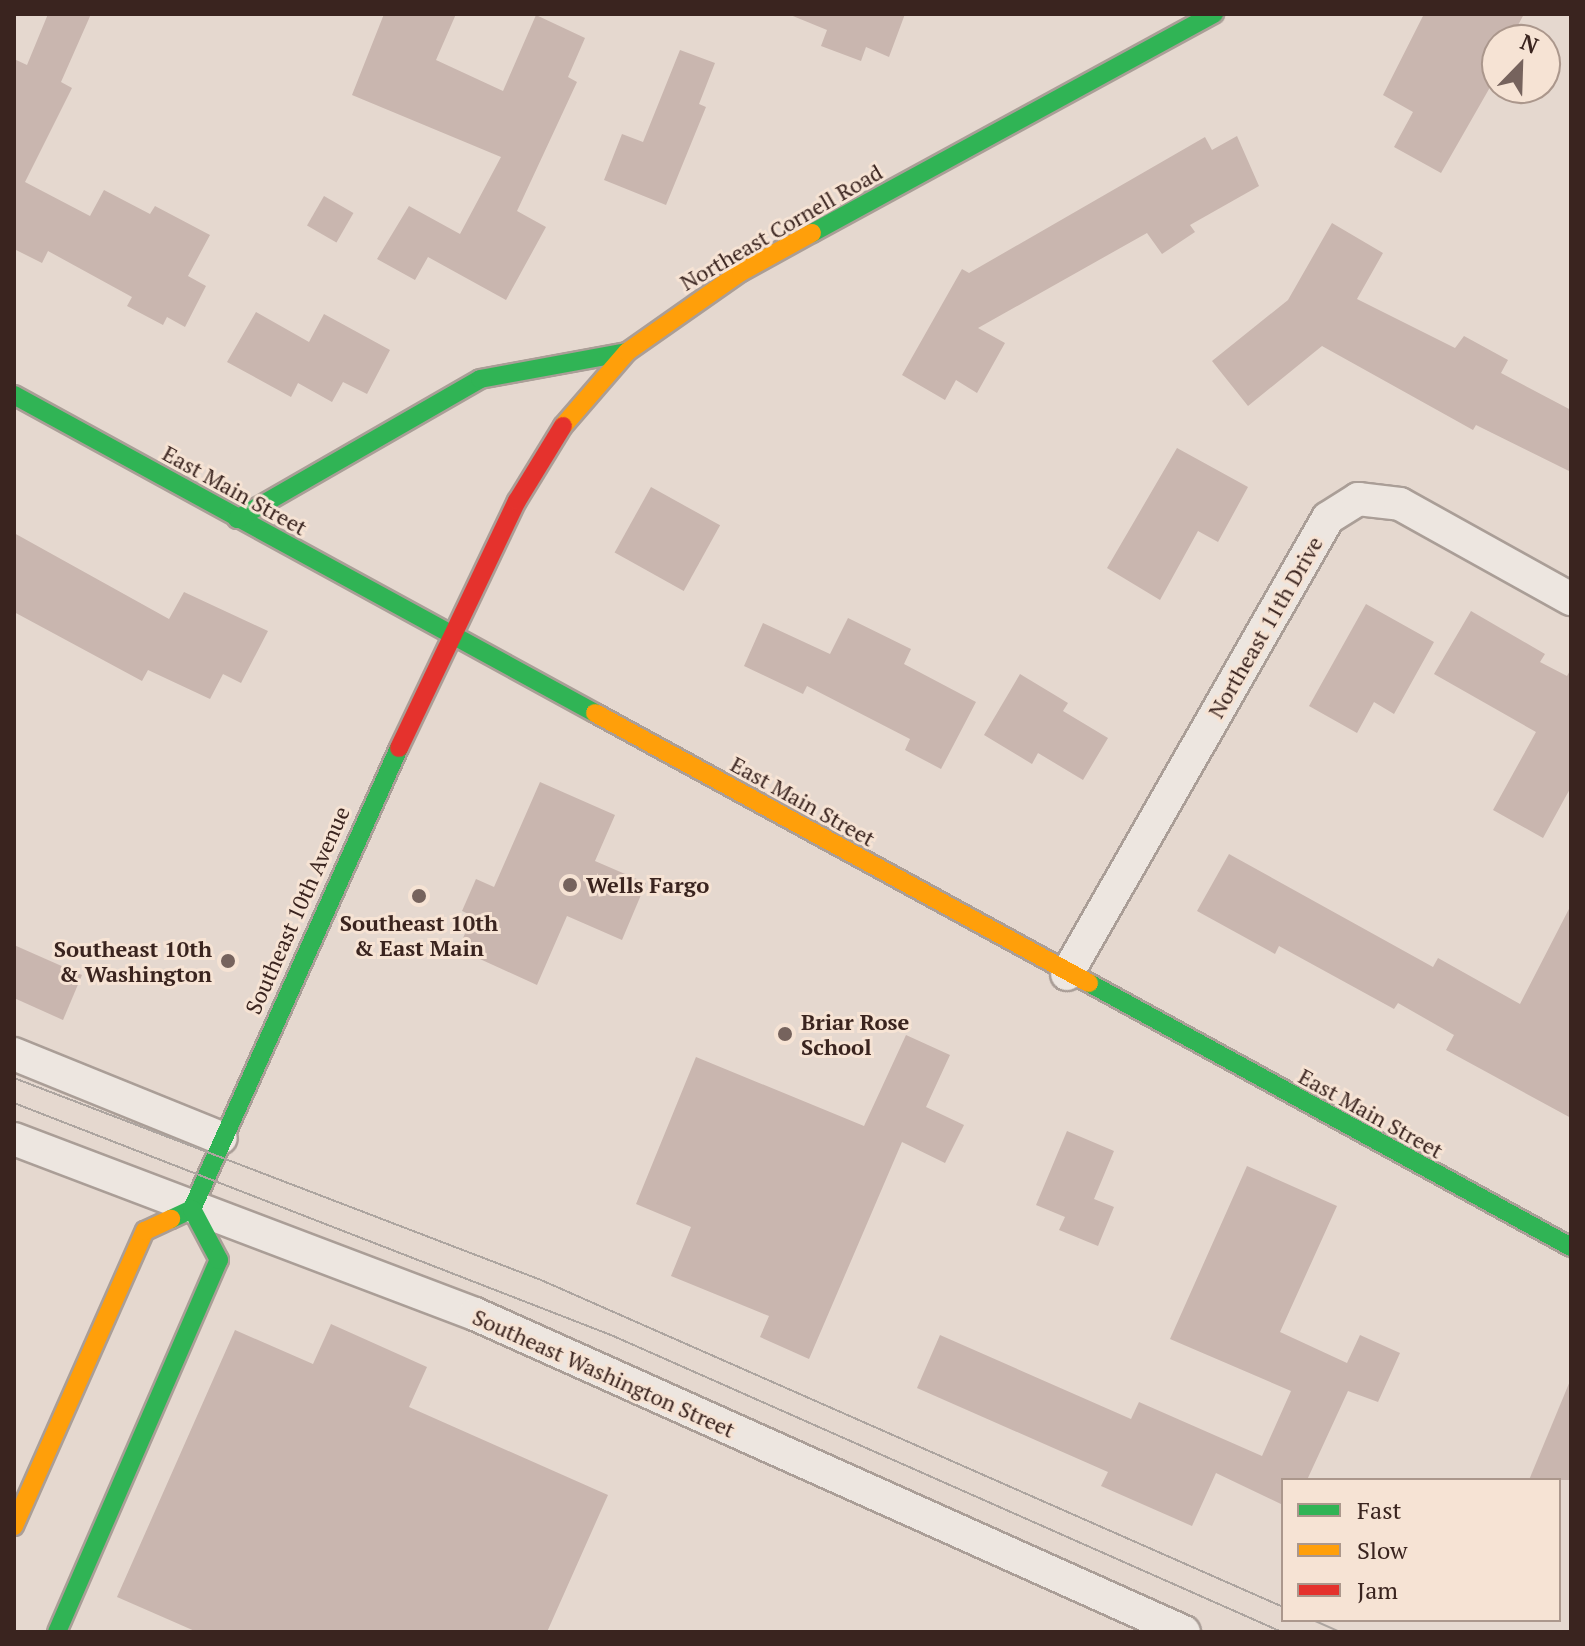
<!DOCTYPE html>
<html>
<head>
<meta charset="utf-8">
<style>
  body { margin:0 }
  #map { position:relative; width:1585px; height:1646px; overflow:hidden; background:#e5d8cf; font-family:"PT Serif",serif }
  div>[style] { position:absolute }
  .building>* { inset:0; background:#c9b6af; transform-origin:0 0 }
  .roads { filter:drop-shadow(2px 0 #aa9e97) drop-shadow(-2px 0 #aa9e97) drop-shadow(0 2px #aa9e97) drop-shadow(0 -2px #aa9e97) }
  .street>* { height:32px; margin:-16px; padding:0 16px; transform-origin:16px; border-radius:16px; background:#ede6e0 }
  .fast>* { height:18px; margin:-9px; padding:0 9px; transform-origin:9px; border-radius:9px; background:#30b455 }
  .slow>* { height:18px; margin:-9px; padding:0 9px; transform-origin:9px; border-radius:9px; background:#ff9f0a }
  .jam>* { height:18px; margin:-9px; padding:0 9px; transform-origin:9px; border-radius:9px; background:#e5322d }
  .tram>* { height:2px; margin:-1px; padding:0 1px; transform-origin:1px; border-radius:1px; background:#ada5a0 }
  .dots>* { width:22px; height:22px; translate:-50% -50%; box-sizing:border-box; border:4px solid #f6e3d4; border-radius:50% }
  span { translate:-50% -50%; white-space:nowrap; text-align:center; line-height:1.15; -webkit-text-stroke:6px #f6e3d4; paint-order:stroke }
  .street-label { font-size:22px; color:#3a241f }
  .poi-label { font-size:22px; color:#3a241f; font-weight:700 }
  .left { translate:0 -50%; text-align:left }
  .right { translate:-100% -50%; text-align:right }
  .frame { position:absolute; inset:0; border:16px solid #3a241f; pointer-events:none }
  .legend { position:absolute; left:1281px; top:1478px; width:280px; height:144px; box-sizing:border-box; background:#f6e3d4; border:2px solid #ab978c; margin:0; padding:10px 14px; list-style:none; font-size:24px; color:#3a241f }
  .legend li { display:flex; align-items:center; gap:16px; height:40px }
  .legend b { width:40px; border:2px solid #ab978c }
  .north { position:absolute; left:1481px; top:24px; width:80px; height:80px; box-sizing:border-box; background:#f6e3d4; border:2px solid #ab978c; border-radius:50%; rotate:23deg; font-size:22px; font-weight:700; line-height:32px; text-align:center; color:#3a241f }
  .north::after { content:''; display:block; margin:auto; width:28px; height:36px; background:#76635d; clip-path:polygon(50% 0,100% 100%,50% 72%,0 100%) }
</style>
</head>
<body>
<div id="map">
  <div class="building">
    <div style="clip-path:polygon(48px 14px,91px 14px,61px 82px,72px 88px,25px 182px,90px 216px,104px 190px,150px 214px,155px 206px,210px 235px,188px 276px,206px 286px,185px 327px,167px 317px,163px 325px,127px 306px,132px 297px,48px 251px,42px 263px,14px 249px,14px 59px,27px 65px)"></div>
    <div style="clip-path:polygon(384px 14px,456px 14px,436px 60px,503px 91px,536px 15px,585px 38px,568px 77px,577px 82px,517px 211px,546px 227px,506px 300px,428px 257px,415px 280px,377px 259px,409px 206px,460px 234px,501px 157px,352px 95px)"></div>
    <div style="clip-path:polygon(788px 14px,905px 14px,889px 57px,866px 47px,861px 61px,821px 46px,827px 30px)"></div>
    <div style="clip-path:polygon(1424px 14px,1524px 14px,1510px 40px,1497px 40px,1497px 65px,1489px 89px,1441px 173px,1394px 147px,1413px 112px,1383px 95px)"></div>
    <div style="clip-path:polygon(680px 50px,715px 63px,699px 104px,706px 107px,666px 205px,604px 180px,622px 134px,643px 142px)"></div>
    <div style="clip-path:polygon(1237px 136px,1259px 186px,1190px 225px,1195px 232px,1162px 254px,1147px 233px,978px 328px,1005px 343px,977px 393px,956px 380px,945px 400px,902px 375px,962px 269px,969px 273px,1205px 137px,1212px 150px)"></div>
    <div style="left:324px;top:196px;width:34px;height:34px;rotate:30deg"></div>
    <div style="clip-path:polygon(1332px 223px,1383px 253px,1357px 299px,1455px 348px,1464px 336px,1508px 360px,1501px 373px,1571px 410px,1571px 472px,1476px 425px,1473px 430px,1322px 346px,1248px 406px,1212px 361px,1288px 300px)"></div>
    <div style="clip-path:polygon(256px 312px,309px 342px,324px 314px,390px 350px,367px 394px,343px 382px,332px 402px,298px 383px,291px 397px,227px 362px)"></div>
    <div style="clip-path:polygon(1177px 448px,1248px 487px,1218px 542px,1198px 531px,1160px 600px,1107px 568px)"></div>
    <div style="left:651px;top:487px;width:79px;height:75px;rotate:29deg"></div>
    <div style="clip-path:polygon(14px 533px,169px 619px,184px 592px,268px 631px,241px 683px,223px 674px,210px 699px,148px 670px,142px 681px,14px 612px)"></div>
    <div style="clip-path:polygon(1366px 604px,1434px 642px,1394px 714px,1374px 702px,1357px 733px,1309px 706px)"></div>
    <div style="clip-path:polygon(1471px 611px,1545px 654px,1540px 662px,1567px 676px,1571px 669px,1571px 787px,1543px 838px,1493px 810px,1536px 732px,1434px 674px)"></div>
    <div style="clip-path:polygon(848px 618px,911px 649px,904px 664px,976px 702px,941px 769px,905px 750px,910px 739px,807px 686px,803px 694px,744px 666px,763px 623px,830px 654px)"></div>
    <div style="clip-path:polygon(1020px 674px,1068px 703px,1063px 711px,1108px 738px,1083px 780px,1038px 753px,1032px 764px,984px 735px)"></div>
    <div style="clip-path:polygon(540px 782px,615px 815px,595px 861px,646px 883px,622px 940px,567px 916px,537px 985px,458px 949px,473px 916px,462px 911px,476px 879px,494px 887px)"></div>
    <div style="clip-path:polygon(1229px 854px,1433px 967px,1438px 958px,1520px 1004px,1571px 905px,1571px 1118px,1446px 1050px,1454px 1035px,1398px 1003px,1394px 1009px,1279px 946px,1275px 954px,1197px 911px)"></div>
    <div style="clip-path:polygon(14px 945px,82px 975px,63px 1020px,14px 998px)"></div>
    <div style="clip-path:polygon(906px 1035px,950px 1055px,926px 1107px,964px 1125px,945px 1163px,902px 1142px,809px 1359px,760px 1337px,769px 1316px,671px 1276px,691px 1227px,636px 1204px,696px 1057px,864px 1126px)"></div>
    <div style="clip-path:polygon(1067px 1131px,1114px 1151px,1094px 1199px,1114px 1207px,1098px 1246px,1059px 1230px,1065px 1217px,1036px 1205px)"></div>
    <div style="clip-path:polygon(1247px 1166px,1337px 1206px,1280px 1332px,1347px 1363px,1360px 1335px,1400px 1353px,1378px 1402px,1348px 1391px,1307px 1480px,1283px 1480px,1283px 1505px,1216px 1473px,1192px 1526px,1101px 1486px,1108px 1472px,917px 1388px,940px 1335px,1131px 1419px,1139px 1402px,1262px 1456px,1291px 1391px,1170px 1339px)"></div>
    <div style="clip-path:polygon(331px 1324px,427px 1367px,409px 1407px,608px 1495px,547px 1632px,197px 1632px,117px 1597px,235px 1330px,313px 1364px)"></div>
    <div style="clip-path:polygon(1570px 1381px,1571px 1480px,1529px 1480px)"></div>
  </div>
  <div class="roads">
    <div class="street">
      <div style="left:1067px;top:974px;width:525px;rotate:-60.21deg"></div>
      <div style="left:1328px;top:518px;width:36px;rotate:-32deg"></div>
      <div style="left:1358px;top:499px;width:42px;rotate:6.8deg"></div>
      <div style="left:1400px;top:504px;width:196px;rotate:29.1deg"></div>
      <div style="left:14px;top:1054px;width:223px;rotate:22.1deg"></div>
      <div style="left:14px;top:1139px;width:493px;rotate:20.8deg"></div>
      <div style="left:475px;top:1314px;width:777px;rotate:24.16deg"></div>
    </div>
    <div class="fast">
      <div style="left:812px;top:233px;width:458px;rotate:-28.6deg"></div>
      <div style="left:14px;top:395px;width:662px;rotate:28.69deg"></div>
      <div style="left:237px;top:519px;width:280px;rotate:-29.9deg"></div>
      <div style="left:480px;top:379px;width:149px;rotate:-10.4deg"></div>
      <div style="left:1089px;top:983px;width:550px;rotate:28.71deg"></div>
      <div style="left:171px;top:1219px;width:23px;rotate:-25deg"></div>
      <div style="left:192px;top:1209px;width:505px;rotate:-65.82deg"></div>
      <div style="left:57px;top:1632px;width:406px;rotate:-66.5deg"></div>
      <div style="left:219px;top:1260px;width:58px;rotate:-117.9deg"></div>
    </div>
    <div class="slow">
      <div style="left:563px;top:426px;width:98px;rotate:-49.1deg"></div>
      <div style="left:627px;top:352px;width:139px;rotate:-35.1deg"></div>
      <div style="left:741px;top:272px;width:81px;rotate:-28.8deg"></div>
      <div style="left:595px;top:713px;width:563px;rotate:28.66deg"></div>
      <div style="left:14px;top:1526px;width:323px;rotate:-66.1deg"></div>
      <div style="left:145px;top:1231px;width:29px;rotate:-25deg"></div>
    </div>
    <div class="jam">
      <div style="left:399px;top:748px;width:274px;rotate:-64.5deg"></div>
      <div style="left:517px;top:501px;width:88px;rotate:-58.5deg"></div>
    </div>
  </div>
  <div class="tram">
    <div style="left:14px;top:1078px;width:564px;rotate:20.97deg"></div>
    <div style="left:541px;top:1280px;width:811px;rotate:23.78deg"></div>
    <div style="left:14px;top:1103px;width:640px;rotate:21.24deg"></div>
    <div style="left:611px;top:1335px;width:734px;rotate:23.88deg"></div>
    <div style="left:1313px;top:1620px;width:30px;rotate:24deg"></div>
  </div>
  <div class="dots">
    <div style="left:570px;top:885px;background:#76635d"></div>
    <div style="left:419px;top:896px;background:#76635d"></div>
    <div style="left:228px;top:961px;background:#76635d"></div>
    <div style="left:785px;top:1034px;background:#76635d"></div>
  </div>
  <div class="street-label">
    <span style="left:781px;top:227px;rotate:-30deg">Northeast Cornell Road</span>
    <span style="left:235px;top:490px;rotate:29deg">East Main Street</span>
    <span style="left:1265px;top:627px;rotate:-60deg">Northeast 11th Drive</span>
    <span style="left:803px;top:801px;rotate:29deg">East Main Street</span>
    <span style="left:297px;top:910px;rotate:-66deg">Southeast 10th Avenue</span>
    <span style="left:1371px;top:1113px;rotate:29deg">East Main Street</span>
    <span style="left:604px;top:1373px;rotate:24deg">Southeast Washington Street</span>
  </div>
  <div class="poi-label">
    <span class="left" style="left:586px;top:885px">Wells Fargo</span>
    <span style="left:419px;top:935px">Southeast 10th<br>&amp; East Main</span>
    <span class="right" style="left:212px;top:961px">Southeast 10th<br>&amp; Washington</span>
    <span class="left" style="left:801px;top:1034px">Briar Rose<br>School</span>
  </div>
  <div class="frame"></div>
  <ul class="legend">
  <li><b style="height:10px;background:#30b455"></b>Fast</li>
  <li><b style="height:10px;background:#ff9f0a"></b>Slow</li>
  <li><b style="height:10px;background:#e5322d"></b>Jam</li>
  </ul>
  <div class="north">N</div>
</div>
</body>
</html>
